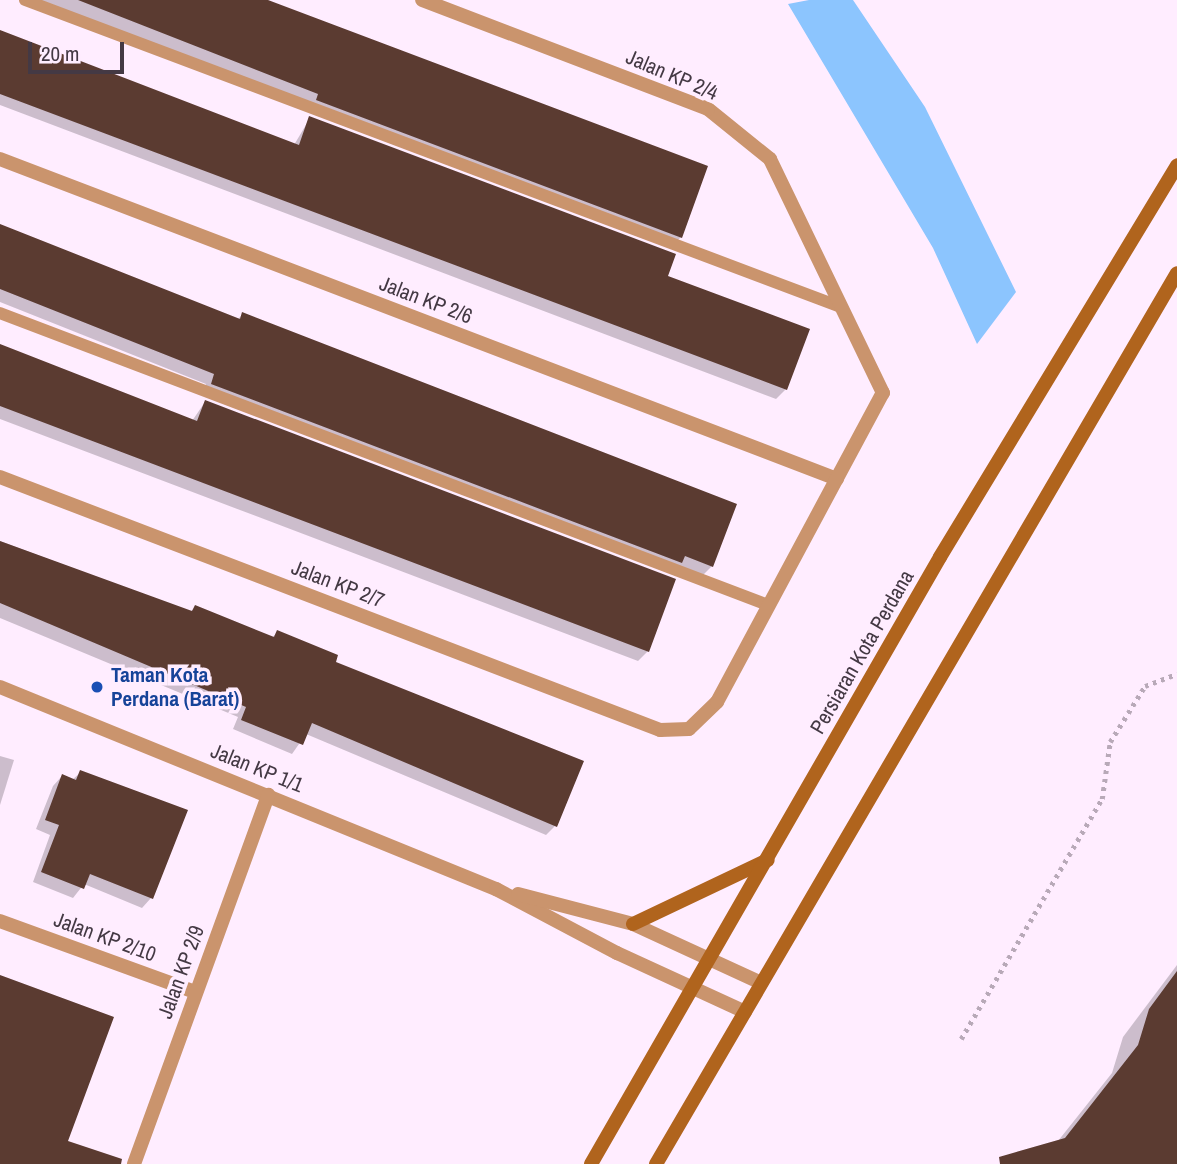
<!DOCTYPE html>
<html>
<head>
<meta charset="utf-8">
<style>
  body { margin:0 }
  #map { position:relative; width:1177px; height:1164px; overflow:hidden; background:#ffedff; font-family:"Archivo Narrow",sans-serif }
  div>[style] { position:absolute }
  .water>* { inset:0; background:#8cc5fe }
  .shadow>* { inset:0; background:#0003 }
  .building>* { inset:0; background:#5b3b31 }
  .path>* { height:4.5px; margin-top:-2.25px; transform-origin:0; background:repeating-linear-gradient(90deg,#b8a9b8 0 3.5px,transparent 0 8.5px) }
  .lane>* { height:12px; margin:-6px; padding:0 6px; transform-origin:6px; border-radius:6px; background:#ca946d }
  .street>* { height:14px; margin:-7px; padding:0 7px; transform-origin:7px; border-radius:7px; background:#ca946d }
  .secondary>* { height:14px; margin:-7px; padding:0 7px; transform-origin:7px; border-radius:7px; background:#b0641d }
  .dots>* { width:19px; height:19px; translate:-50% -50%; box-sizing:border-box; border:4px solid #ffedff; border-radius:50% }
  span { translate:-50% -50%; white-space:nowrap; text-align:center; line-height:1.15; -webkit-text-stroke:7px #ffedff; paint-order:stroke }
  .street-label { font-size:21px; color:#443944 }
  .transit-label { font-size:21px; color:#164399; font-weight:700 }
  .left { translate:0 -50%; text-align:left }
  .scale { position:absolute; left:28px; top:42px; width:96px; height:32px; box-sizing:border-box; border:4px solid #443944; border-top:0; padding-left:9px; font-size:21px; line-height:24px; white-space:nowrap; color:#443944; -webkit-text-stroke:5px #ffedff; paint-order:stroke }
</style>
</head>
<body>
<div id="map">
  <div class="water">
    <div style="clip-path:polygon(809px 0,853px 0,925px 107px,1016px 292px,977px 344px,933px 248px,788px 4px)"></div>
  </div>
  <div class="shadow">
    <div style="clip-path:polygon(37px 0,264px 0,681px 237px,671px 247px)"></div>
    <div style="clip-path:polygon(0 32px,294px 145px,310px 118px,666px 277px,786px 389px,776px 399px,0 105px)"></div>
    <div style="clip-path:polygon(0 225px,237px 320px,243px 314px,712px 566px,702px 576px,202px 393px,206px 384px,0 302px)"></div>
    <div style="clip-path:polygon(0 346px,192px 421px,205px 402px,648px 651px,638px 661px,0 419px)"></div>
    <div style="clip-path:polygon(0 541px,190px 612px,196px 607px,272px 638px,277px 632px,333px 663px,555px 826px,546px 835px,306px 734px,292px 754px,233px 729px,238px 717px,0 618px)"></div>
    <div style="clip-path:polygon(0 756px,14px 760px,0 805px)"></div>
    <div style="clip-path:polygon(81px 772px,186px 811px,151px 898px,142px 908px,84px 884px,73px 898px,33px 882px,50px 835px,36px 829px,53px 786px,62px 776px,72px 780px)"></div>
    <div style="clip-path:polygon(1177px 965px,1177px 1164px,1005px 1164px,1058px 1141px,1112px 1073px,1123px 1037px)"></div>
  </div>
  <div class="building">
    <div style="clip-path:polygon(78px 0,268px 0,708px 166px,682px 238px,316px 100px,318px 94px)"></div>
    <div style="clip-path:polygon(0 30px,299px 145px,309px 116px,676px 254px,668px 276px,810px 329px,787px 390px,0 94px)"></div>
    <div style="clip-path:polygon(0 224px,240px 319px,242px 312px,737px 504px,713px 567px,685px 556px,682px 563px,211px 384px,214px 374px,0 289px)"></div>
    <div style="clip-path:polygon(0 344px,197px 421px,205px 400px,676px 579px,649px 652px,0 406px)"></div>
    <div style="clip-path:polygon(0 541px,192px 611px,195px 605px,274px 637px,277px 630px,338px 655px,336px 662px,584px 761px,557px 827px,312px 723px,303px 745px,241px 720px,246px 707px,0 603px)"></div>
    <div style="clip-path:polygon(80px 770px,188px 810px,153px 899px,90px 874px,84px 889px,41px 872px,59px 825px,45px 820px,62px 774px,76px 780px)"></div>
    <div style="clip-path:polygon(1177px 971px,1177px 1164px,1000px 1164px,999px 1157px,1065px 1138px,1138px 1045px,1149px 1009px)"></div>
    <div style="clip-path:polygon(0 975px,114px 1017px,68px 1141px,122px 1159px,121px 1164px,0 1164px)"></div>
  </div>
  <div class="path">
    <div style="left:961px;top:1039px;width:278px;rotate:-59.6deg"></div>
    <div style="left:1102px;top:799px;width:58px;rotate:-82deg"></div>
    <div style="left:1110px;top:742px;width:66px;rotate:-58deg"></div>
    <div style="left:1145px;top:686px;width:34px;rotate:-21deg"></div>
  </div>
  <div class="lane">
    <div style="left:25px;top:0;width:872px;rotate:20.62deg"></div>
    <div style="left:0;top:313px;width:822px;rotate:20.82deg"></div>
  </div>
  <div class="street">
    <div style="left:0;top:159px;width:896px;rotate:20.92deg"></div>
    <div style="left:0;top:477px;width:707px;rotate:20.97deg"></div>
    <div style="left:660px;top:730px;width:29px;rotate:-2deg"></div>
    <div style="left:689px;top:729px;width:39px;rotate:-44deg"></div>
    <div style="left:717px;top:702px;width:351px;rotate:-61.8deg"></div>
    <div style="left:883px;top:393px;width:260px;rotate:-115.8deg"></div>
    <div style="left:770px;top:159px;width:80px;rotate:-141.1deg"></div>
    <div style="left:708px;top:109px;width:306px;rotate:-159.1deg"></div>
    <div style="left:0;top:687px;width:536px;rotate:22.16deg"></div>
    <div style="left:496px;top:889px;width:137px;rotate:27.9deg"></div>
    <div style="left:617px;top:953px;width:141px;rotate:24.7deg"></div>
    <div style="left:518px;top:894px;width:119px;rotate:14.6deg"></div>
    <div style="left:633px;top:924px;width:141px;rotate:24.7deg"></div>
    <div style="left:0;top:921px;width:208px;rotate:20deg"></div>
    <div style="left:134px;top:1164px;width:393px;rotate:-70deg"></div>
  </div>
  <div class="secondary">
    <div style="left:633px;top:924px;width:149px;rotate:-25.4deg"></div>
    <div style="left:591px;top:1164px;width:700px;rotate:-60.1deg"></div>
    <div style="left:940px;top:557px;width:458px;rotate:-58.8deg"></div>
    <div style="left:656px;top:1164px;width:1032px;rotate:-59.68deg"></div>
  </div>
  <div class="dots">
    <div style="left:97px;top:687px;background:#1a4fb4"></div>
  </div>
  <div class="street-label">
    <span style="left:672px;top:75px;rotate:23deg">Jalan KP 2/4</span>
    <span style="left:426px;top:300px;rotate:21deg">Jalan KP 2/6</span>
    <span style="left:338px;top:584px;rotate:21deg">Jalan KP 2/7</span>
    <span style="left:862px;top:652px;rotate:-60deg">Persiaran Kota Perdana</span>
    <span style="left:257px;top:768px;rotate:22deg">Jalan KP 1/1</span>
    <span style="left:105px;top:937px;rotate:20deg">Jalan KP 2/10</span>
    <span style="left:181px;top:972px;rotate:-70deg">Jalan KP 2/9</span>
  </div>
  <div class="transit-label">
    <span class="left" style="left:111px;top:687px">Taman Kota<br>Perdana (Barat)</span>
  </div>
  <div class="scale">20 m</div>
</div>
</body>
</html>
